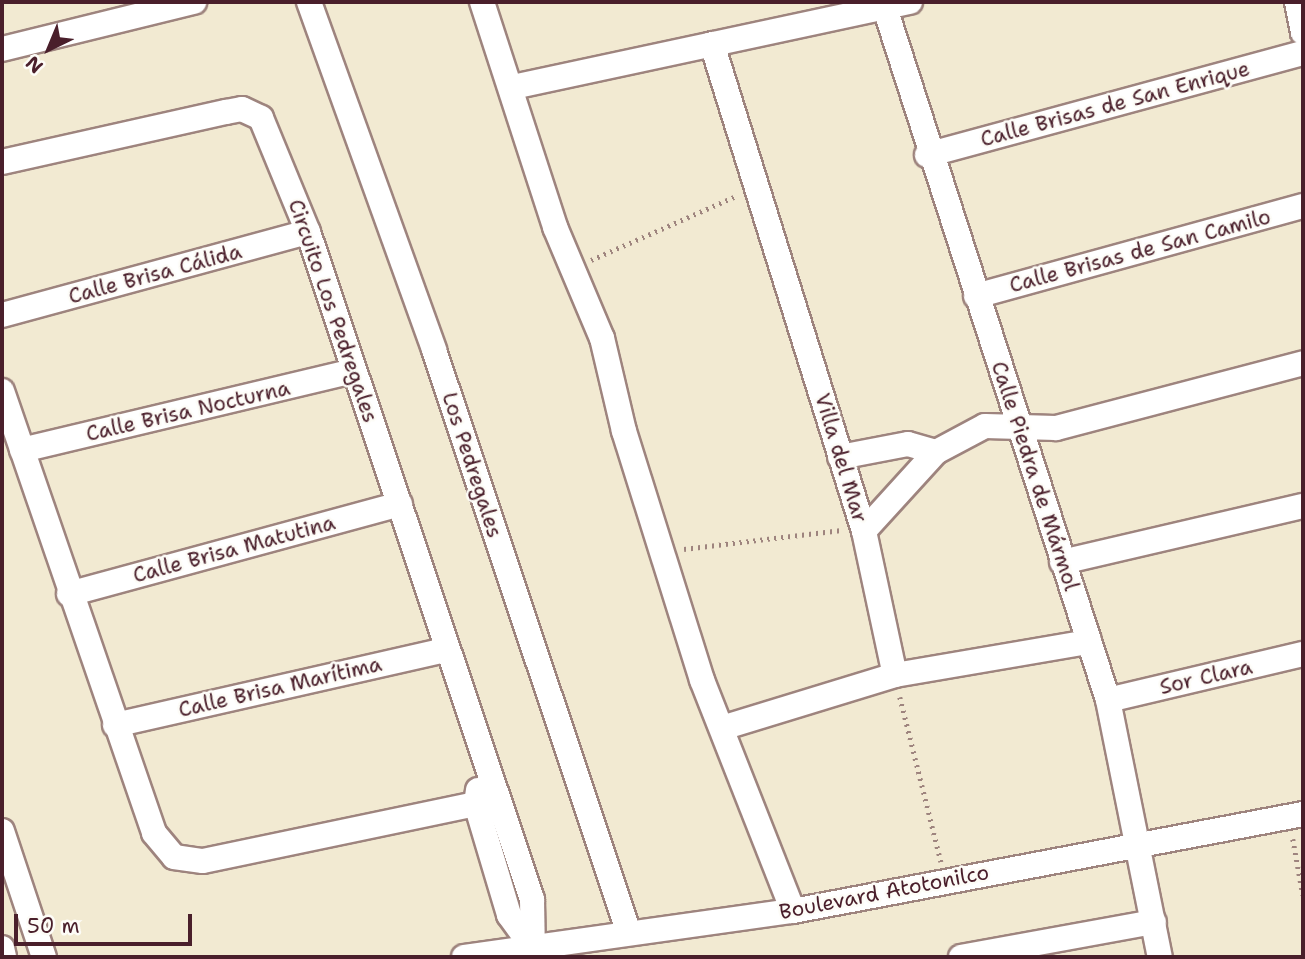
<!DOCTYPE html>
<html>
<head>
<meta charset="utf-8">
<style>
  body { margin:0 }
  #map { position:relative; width:1305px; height:959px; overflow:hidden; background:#f2ead2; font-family:"Shantell Sans",sans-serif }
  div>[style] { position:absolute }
  .path>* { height:4.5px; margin-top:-2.25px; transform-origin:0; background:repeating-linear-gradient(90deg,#9e847e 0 2px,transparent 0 7px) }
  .roads { filter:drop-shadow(2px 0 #9e847e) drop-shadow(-2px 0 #9e847e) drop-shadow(0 2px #9e847e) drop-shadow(0 -2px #9e847e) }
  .minor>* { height:24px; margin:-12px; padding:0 12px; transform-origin:12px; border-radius:12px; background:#fff }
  span { translate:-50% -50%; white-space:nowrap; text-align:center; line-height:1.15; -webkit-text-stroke:5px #fdfcf7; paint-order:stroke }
  .street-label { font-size:21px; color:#4a1f2b }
  .frame { position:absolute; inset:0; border:4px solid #4a1f2b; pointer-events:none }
  .north { position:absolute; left:14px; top:14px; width:70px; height:70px; -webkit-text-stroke:5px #fdfcf7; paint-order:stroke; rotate:223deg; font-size:19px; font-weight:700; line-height:28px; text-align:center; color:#4a1f2b }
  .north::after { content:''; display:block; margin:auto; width:24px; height:32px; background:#4a1f2b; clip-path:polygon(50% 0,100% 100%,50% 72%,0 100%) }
  .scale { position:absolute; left:14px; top:914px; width:178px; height:32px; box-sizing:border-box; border:4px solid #4a1f2b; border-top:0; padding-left:9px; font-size:21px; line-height:24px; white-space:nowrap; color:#4a1f2b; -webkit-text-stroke:5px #fdfcf7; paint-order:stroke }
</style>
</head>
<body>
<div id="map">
  <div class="path">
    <div style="left:591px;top:260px;width:158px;rotate:-23.8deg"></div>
    <div style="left:684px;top:549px;width:159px;rotate:-6.9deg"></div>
    <div style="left:900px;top:697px;width:170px;rotate:76deg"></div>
    <div style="left:1293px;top:839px;width:57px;rotate:79.9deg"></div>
  </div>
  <div class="roads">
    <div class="minor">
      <div style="left:309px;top:2px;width:370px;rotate:70.2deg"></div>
      <div style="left:434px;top:350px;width:612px;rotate:71.51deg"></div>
      <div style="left:482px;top:2px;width:237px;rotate:72deg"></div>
      <div style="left:555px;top:227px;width:121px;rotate:67.1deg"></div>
      <div style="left:602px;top:338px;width:96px;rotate:76.7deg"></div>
      <div style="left:624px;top:431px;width:261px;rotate:72.6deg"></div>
      <div style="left:702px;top:680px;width:248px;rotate:68.5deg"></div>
      <div style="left:883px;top:2px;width:733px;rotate:72.13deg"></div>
      <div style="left:1108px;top:700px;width:262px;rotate:78.6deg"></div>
      <div style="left:1297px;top:2px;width:31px;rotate:79deg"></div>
      <div style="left:712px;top:44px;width:510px;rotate:72.67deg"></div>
      <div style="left:864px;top:531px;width:147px;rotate:77.9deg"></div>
      <div style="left:2px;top:49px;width:198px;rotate:-13.8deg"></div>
      <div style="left:513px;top:87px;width:406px;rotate:-12.1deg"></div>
      <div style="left:927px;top:155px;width:390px;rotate:-15.2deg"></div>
      <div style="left:2px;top:162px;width:230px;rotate:-12.6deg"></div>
      <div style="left:226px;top:112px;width:16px;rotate:-11deg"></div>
      <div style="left:242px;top:109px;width:21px;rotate:25deg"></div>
      <div style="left:261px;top:118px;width:123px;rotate:67.6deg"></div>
      <div style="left:308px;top:232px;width:704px;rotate:71.44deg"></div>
      <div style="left:532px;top:899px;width:58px;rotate:89deg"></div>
      <div style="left:976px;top:296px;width:339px;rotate:-15.4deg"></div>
      <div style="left:2px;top:315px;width:317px;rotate:-15.2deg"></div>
      <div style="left:2px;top:391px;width:467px;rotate:71deg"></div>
      <div style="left:154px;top:833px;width:31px;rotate:50deg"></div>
      <div style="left:174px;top:857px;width:29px;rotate:8deg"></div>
      <div style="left:203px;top:861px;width:298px;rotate:-11.8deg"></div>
      <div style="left:22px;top:450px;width:341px;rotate:-13.4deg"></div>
      <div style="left:840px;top:457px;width:69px;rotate:-10.8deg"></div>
      <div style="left:908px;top:444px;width:29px;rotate:16deg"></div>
      <div style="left:864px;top:531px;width:107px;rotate:-47.7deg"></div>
      <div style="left:936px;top:452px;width:55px;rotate:-28deg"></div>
      <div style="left:985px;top:426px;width:71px;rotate:1.6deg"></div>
      <div style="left:1056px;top:428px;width:255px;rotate:-14.7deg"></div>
      <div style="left:1062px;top:562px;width:247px;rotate:-13.1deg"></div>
      <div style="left:69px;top:594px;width:343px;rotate:-15.2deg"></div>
      <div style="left:1108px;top:700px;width:200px;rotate:-13.3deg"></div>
      <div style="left:115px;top:725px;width:338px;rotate:-12.8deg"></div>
      <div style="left:722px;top:728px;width:181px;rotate:-17deg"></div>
      <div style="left:895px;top:675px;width:197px;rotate:-9.7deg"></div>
      <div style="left:478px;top:790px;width:14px;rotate:98deg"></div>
      <div style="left:476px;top:804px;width:116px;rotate:73.4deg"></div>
      <div style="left:509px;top:915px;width:37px;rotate:54deg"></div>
      <div style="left:2px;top:831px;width:133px;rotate:71.6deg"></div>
      <div style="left:2px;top:948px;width:9px;rotate:77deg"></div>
      <div style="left:464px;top:957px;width:332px;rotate:-8deg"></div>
      <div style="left:793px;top:911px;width:519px;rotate:-10.77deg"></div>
      <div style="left:961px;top:957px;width:196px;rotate:-10.3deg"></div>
    </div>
  </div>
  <div class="street-label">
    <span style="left:1115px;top:104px;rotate:-15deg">Calle Brisas de San Enrique</span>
    <span style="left:1140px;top:251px;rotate:-15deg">Calle Brisas de San Camilo</span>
    <span style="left:155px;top:274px;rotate:-15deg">Calle Brisa Cálida</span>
    <span style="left:333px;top:311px;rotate:71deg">Circuito Los Pedregales</span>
    <span style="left:188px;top:411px;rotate:-13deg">Calle Brisa Nocturna</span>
    <span style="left:841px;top:458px;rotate:73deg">Villa del Mar</span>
    <span style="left:472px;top:465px;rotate:72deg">Los Pedregales</span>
    <span style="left:1035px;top:476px;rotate:72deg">Calle Piedra de Mármol</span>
    <span style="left:234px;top:549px;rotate:-15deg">Calle Brisa Matutina</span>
    <span style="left:1206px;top:677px;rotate:-13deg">Sor Clara</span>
    <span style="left:280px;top:687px;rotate:-13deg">Calle Brisa Marítima</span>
    <span style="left:884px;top:892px;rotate:-11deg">Boulevard Atotonilco</span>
  </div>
  <div class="frame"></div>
  <div class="north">N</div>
  <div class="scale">50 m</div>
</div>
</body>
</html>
